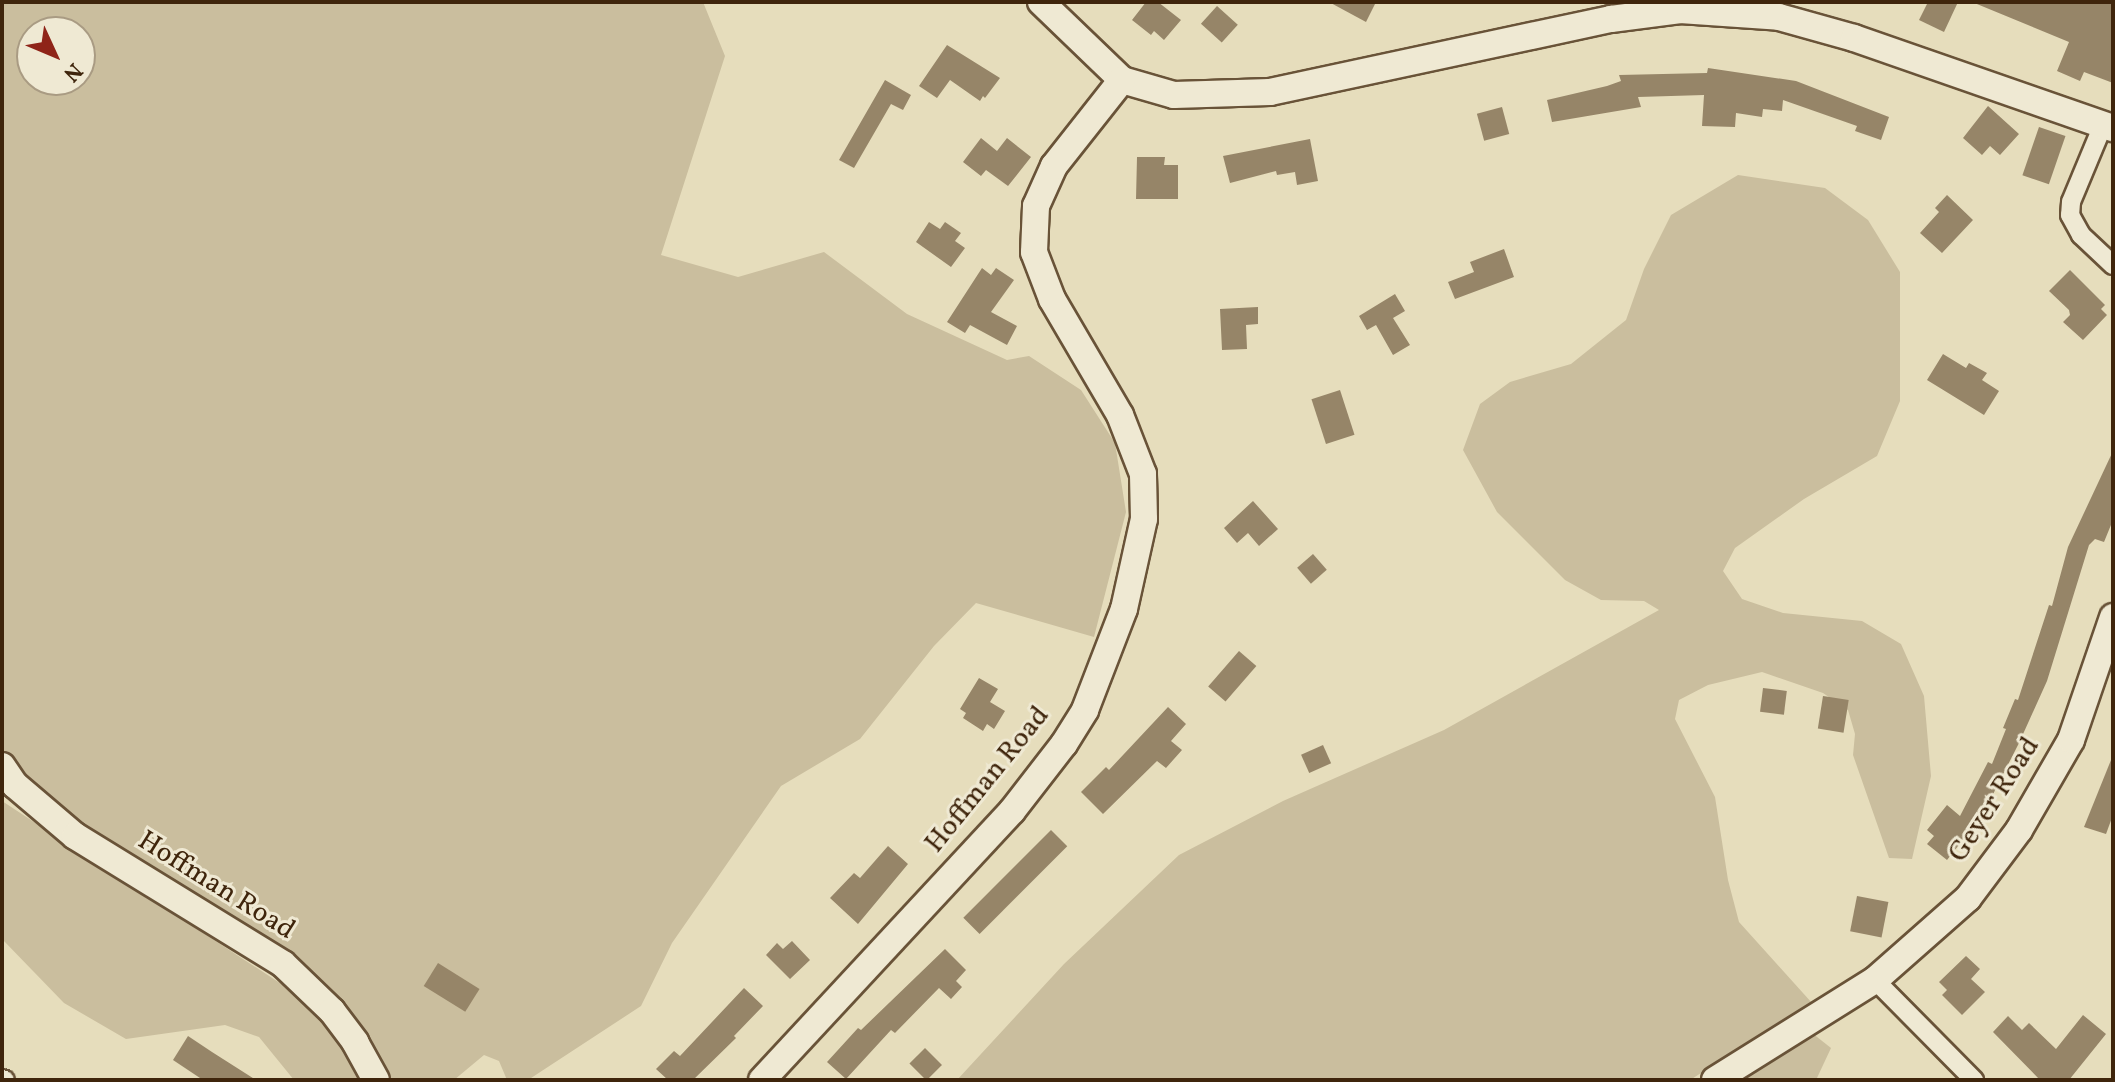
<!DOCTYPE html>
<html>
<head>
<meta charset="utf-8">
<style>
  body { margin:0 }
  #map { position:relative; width:2115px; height:1082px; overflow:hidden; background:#e6ddbc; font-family:Vollkorn,serif }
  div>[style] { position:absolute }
  .green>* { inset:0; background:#cabe9e }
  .building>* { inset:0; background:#968568; transform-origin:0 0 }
  .roads { filter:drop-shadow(2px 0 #695338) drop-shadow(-2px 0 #695338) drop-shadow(0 2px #695338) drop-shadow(0 -2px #695338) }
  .street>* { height:18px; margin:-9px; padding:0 9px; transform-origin:9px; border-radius:9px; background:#efe9d3 }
  .secondary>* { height:26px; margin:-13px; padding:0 13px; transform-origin:13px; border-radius:13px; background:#efe9d3 }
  span { translate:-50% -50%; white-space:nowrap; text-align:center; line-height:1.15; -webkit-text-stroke:6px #efe9d3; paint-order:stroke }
  .street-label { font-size:28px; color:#3f250c }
  .frame { position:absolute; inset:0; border:4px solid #3f250c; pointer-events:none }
  .north { position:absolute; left:16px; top:16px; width:80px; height:80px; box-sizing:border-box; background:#efe9d3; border:2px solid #a99b83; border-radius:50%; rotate:134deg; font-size:22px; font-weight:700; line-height:32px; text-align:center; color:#3f250c }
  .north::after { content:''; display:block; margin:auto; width:28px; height:36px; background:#8f2418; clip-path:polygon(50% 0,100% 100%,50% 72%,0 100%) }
</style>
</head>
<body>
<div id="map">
  <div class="green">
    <div style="clip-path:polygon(evenodd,2px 2px,703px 2px,725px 56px,661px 255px,738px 277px,824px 252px,907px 314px,1007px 360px,1029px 356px,1081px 390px,1115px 443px,1126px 512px,1094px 637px,976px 603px,934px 646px,860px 739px,781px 786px,672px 943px,641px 1006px,528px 1080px,507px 1080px,499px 1061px,484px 1055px,454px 1080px,376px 1080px,332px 1011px,75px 836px,2px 766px,2px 2px,32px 32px,80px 32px,80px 80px,32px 80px,32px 32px)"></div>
    <div style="clip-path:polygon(1738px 175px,1825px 188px,1868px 220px,1900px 272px,1900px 401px,1877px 456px,1804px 499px,1735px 548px,1723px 571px,1742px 599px,1783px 613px,1862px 621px,1901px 644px,1924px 696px,1931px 776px,1912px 859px,1889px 858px,1853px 755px,1855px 734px,1848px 710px,1823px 693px,1762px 672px,1708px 685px,1679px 700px,1675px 719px,1715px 797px,1728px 880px,1739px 922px,1812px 1003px,1690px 1080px,957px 1080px,1064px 964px,1179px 855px,1283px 801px,1444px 730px,1659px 610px,1644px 601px,1601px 600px,1565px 580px,1497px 512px,1463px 450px,1480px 404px,1510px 382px,1571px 364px,1626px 320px,1644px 269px,1671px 215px)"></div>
    <div style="clip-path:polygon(2px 801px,292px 991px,339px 1039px,358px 1080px,294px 1080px,259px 1037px,225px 1025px,126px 1039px,64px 1003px,2px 939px)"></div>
    <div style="clip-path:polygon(1812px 1033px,1831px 1048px,1816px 1080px,1742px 1080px)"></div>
  </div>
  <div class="building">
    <div style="clip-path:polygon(1146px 2px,1158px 2px,1181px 20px,1164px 40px,1154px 31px,1151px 35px,1132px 20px)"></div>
    <div style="clip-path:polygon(1329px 2px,1376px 2px,1366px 22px)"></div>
    <div style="clip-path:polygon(1928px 2px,1958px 2px,1944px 32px,1919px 20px)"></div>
    <div style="clip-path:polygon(1972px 2px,2113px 2px,2113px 83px,2084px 72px,2080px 81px,2057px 71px,2069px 42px)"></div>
    <div style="left:1217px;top:6px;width:28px;height:24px;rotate:42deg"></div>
    <div style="clip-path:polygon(947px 45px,1000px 78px,985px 98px,983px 96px,980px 101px,950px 80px,937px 98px,919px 86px)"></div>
    <div style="clip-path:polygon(1708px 68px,1796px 81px,1889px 117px,1881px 140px,1855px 131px,1857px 126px,1783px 100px,1782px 111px,1763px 109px,1762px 117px,1736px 113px,1735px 127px,1702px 126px,1704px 95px,1638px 97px,1641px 107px,1552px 122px,1547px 100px,1607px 86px,1621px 81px,1619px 75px,1707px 73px)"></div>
    <div style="clip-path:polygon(885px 80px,911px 95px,903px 110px,891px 104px,854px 168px,839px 160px)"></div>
    <div style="clip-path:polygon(1988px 106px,2019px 134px,2000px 155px,1990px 146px,1982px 155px,1963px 138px)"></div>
    <div style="left:1502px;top:107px;width:28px;height:26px;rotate:75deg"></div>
    <div style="left:2039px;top:127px;width:28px;height:51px;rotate:19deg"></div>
    <div style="clip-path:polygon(981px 138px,997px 151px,1007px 138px,1031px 157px,1008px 186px,986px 170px,981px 176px,963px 162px)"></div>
    <div style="clip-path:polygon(1310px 139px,1318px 181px,1297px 185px,1295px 172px,1277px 175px,1276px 171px,1230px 183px,1223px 156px)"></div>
    <div style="clip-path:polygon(1137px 157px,1165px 157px,1164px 165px,1178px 165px,1178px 199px,1136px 199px)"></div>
    <div style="clip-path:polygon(1947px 195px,1973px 220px,1942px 253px,1920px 233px,1939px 212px,1935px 208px)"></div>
    <div style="clip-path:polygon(929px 222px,940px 229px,945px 222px,961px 233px,955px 241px,965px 248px,951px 267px,916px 242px)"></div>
    <div style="clip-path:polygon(1504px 249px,1514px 277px,1455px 299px,1448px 282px,1474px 272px,1470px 262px)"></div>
    <div style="clip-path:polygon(982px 268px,991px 275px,996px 268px,1014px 280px,991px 312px,1017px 326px,1007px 345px,970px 325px,965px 333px,947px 322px)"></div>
    <div style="clip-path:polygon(2070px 270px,2105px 305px,2101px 309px,2107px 315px,2083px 340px,2063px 322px,2070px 315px,2069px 310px,2049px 291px)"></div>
    <div style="clip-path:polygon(1395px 294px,1405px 311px,1393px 318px,1410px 345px,1393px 355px,1376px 325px,1367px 330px,1359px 316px)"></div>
    <div style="clip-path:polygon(1258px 307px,1258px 324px,1246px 325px,1247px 349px,1222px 350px,1220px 309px)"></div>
    <div style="clip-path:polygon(1943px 354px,1966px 368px,1969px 363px,1987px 373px,1982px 380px,1999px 391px,1984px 415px,1927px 380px)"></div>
    <div style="left:1340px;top:390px;width:47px;height:30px;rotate:72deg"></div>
    <div style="clip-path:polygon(2113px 451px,2113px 520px,2104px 542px,2095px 539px,2089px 545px,2047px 681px,2019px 743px,1983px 814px,1947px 860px,1927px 844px,1934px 836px,1927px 830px,1947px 805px,1960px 816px,1988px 762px,1992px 764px,2006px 729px,2003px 728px,2015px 699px,2018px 700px,2049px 605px,2052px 606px,2068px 547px)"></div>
    <div style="clip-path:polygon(1253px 501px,1278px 529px,1259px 546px,1248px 533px,1237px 543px,1224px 528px)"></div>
    <div style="left:1313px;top:554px;width:21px;height:21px;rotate:49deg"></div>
    <div style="left:1239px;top:651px;width:23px;height:47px;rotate:41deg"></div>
    <div style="clip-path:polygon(979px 678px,998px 689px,990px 702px,1005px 711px,994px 729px,987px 724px,983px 731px,963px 718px,966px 713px,960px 709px)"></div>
    <div style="left:1763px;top:688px;width:24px;height:24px;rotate:7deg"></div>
    <div style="left:1823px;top:696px;width:26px;height:33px;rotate:9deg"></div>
    <div style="clip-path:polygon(1168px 707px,1186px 724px,1171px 741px,1182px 750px,1166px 768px,1157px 761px,1103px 814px,1081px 792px,1106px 767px,1109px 770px)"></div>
    <div style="left:1323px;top:745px;width:20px;height:24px;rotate:66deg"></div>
    <div style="clip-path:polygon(2111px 760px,2113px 815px,2106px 834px,2084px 827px)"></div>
    <div style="left:1051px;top:830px;width:23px;height:124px;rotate:45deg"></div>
    <div style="clip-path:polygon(888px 846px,908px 864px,858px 924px,830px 898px,854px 873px,860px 878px)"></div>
    <div style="left:1857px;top:896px;width:32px;height:36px;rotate:11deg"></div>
    <div style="clip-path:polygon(792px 941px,810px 960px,790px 979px,766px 955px,777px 943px,783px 949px)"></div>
    <div style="clip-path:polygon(945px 949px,966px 970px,956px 981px,962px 987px,951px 999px,939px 988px,895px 1033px,891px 1030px,846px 1079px,827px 1062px,858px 1028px,861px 1030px)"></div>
    <div style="clip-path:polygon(1966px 956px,1980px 969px,1971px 979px,1985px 992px,1962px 1015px,1942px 995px,1947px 990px,1939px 982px)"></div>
    <div style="left:438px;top:963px;width:49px;height:27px;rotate:32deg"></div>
    <div style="clip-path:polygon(744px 988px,763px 1006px,734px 1036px,736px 1038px,693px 1080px,668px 1080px,656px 1069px,674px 1051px,680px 1056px)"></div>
    <div style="clip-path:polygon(2083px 1015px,2106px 1034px,2069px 1080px,2040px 1080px,1993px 1032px,2008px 1016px,2022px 1030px,2029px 1023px,2056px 1049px)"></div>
    <div style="clip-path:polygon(188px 1036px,212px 1052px,256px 1080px,203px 1080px,173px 1060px)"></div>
    <div style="left:925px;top:1048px;width:24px;height:22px;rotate:45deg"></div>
  </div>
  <div class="roads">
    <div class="street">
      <div style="left:2103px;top:125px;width:83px;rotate:112.6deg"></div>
      <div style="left:2071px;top:202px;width:13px;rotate:94deg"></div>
      <div style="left:2070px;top:215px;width:23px;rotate:61deg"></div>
      <div style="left:2081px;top:235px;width:44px;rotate:43.2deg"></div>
      <div style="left:1875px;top:980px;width:141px;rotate:45.3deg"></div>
      <div style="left:2px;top:1079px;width:3px;rotate:18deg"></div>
    </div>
    <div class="secondary">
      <div style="left:1041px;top:2px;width:112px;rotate:43.9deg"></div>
      <div style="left:1122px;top:80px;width:54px;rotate:16.1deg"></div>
      <div style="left:1174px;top:95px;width:96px;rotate:-1.8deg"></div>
      <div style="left:1270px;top:92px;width:349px;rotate:-12.1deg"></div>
      <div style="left:1611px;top:19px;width:70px;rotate:-7.4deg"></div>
      <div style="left:1680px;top:10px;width:99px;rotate:4deg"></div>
      <div style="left:1779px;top:17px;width:78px;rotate:15.6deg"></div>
      <div style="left:1854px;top:38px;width:274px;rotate:19.2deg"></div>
      <div style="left:2px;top:766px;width:23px;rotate:56deg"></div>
      <div style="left:15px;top:785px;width:79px;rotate:40.4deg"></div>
      <div style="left:75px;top:836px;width:244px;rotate:31.6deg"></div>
      <div style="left:283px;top:964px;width:68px;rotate:43.8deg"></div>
      <div style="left:332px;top:1011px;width:39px;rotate:53deg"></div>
      <div style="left:355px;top:1042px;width:43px;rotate:61.1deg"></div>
      <div style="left:762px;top:1080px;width:367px;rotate:-47.1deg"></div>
      <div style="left:1012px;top:811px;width:85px;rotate:-52.2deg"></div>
      <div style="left:1064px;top:744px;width:40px;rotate:-58deg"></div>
      <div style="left:1085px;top:710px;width:108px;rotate:-68.9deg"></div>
      <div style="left:1124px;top:609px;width:92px;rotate:-77.5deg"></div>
      <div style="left:1144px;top:519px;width:45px;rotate:-91.3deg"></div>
      <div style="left:1143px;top:474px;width:63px;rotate:-111.3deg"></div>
      <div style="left:1120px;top:415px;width:134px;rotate:-120.4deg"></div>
      <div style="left:1052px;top:299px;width:50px;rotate:-111deg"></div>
      <div style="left:1034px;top:252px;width:46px;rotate:-87.5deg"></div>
      <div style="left:1036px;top:206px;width:44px;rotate:-65.8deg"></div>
      <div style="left:1054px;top:166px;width:110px;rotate:-51.7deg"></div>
      <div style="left:1715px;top:1080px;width:189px;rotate:-32deg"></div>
      <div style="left:1875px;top:980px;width:124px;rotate:-41.4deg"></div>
      <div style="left:1968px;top:898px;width:85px;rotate:-53.1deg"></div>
      <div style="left:2019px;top:830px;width:104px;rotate:-60deg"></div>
      <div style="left:2071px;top:740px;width:130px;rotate:-71.1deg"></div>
    </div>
  </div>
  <div class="street-label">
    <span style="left:988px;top:780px;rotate:-51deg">Hoffman Road</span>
    <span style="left:1995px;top:800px;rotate:-57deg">Geyer Road</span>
    <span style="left:216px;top:886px;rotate:32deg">Hoffman Road</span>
  </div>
  <div class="frame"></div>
  <div class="north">N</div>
</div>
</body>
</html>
